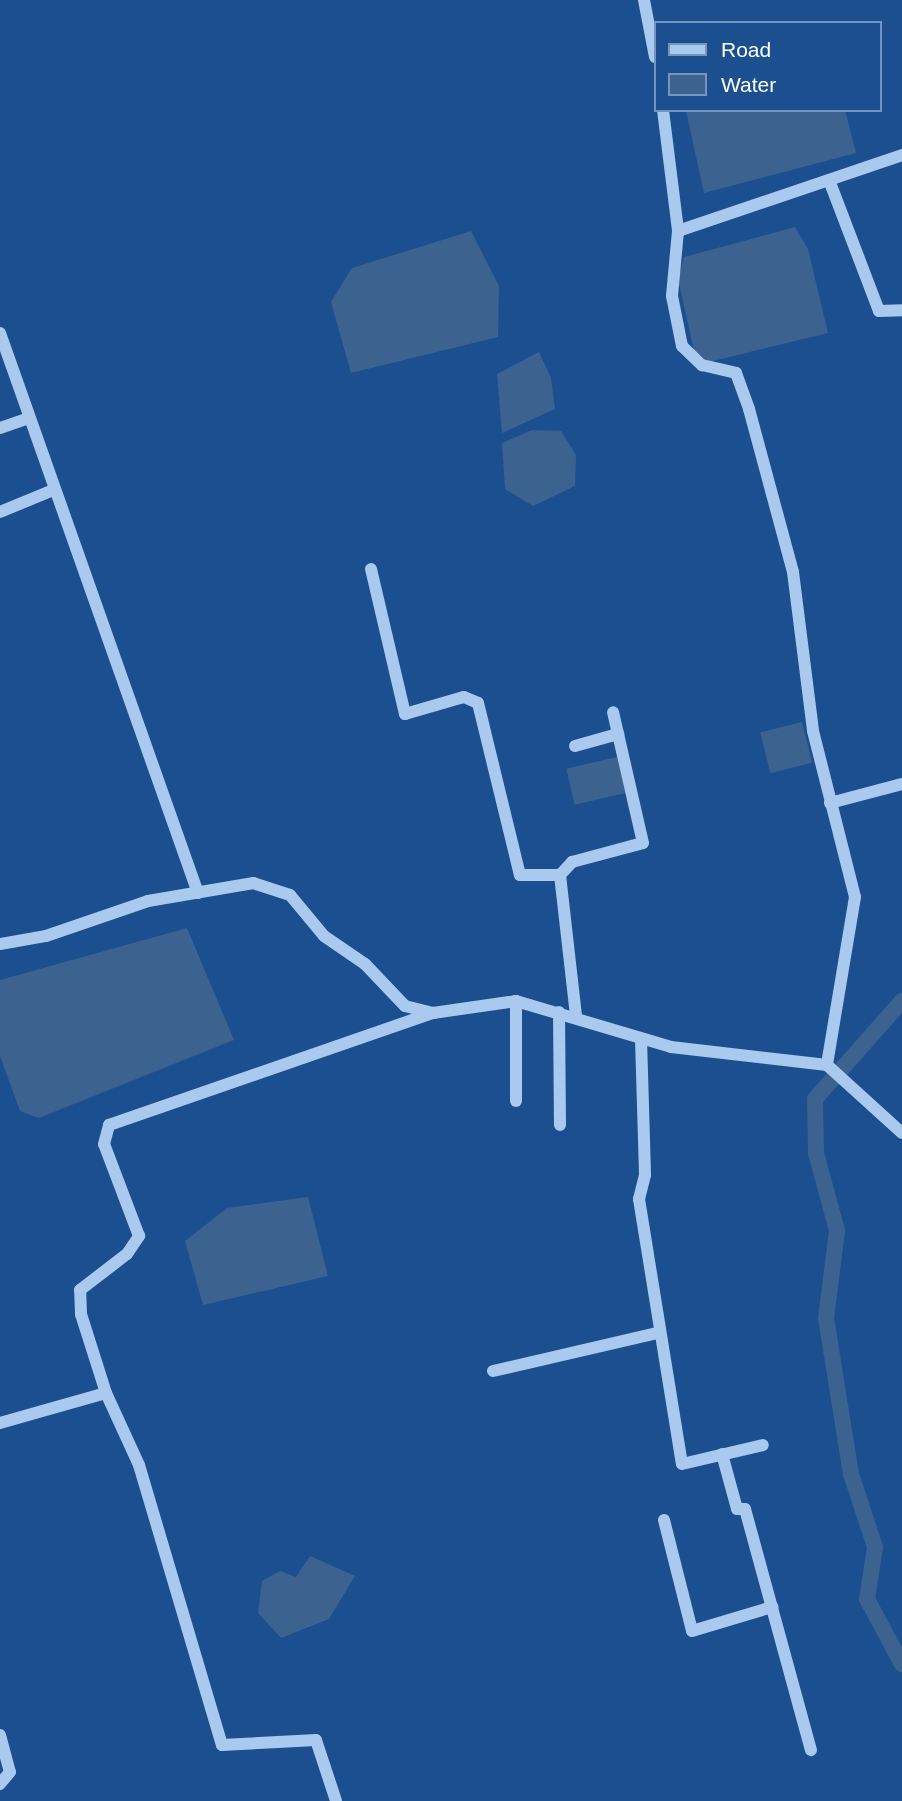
<!DOCTYPE html>
<html>
<head>
<meta charset="utf-8">
<style>
  body { margin:0 }
  #map { position:relative; width:902px; height:1801px; overflow:hidden; background:#1b4f8f; font-family:Arial,sans-serif }
  div>[style] { position:absolute }
  .water>* { inset:0; background:#3c6290; transform-origin:0 0 }
  .canal>* { height:16px; margin:-8px; padding:0 8px; transform-origin:8px; border-radius:8px; background:#3c6290 }
  .minor>* { height:12px; margin:-6px; padding:0 6px; transform-origin:6px; border-radius:6px; background:#a9c9ee }
  span { translate:-50% -50%; white-space:nowrap; text-align:center; line-height:1.15; -webkit-text-stroke:7px #1b4f8f; paint-order:stroke }
  .legend { position:absolute; left:654px; top:21px; width:228px; height:91px; box-sizing:border-box; background:#1b4f8f; border:2px solid #7695bc; margin:0; padding:9px 12px; list-style:none; font-size:21px; color:#fff }
  .legend li { display:flex; align-items:center; gap:14px; height:35px }
  .legend b { width:35px; border:2px solid #7695bc }
</style>
</head>
<body>
<div id="map">
  <div class="water">
    <div style="clip-path:polygon(845px 110px,856px 153px,704px 193px,686px 111px)"></div>
    <div style="clip-path:polygon(795px 227px,808px 249px,828px 333px,709px 362px,694px 350px,678px 279px,684px 257px)"></div>
    <div style="clip-path:polygon(471px 231px,499px 286px,498px 337px,351px 373px,331px 302px,352px 268px)"></div>
    <div style="clip-path:polygon(539px 352px,551px 378px,555px 409px,502px 433px,497px 374px)"></div>
    <div style="clip-path:polygon(532px 430px,561px 431px,576px 455px,575px 486px,533px 506px,505px 489px,502px 443px)"></div>
    <div style="left:802px;top:722px;width:42px;height:43px;rotate:76deg"></div>
    <div style="left:617px;top:757px;width:37px;height:52px;rotate:77deg"></div>
    <div style="clip-path:polygon(187px 928px,234px 1040px,39px 1118px,20px 1111px,0 1056px,0 980px)"></div>
    <div style="clip-path:polygon(308px 1197px,328px 1276px,203px 1305px,185px 1241px,227px 1208px)"></div>
    <div style="clip-path:polygon(310px 1556px,355px 1576px,329px 1619px,281px 1638px,258px 1613px,262px 1581px,280px 1571px,296px 1577px)"></div>
  </div>
  <div class="canal">
    <div style="left:902px;top:1001px;width:131px;rotate:131.6deg"></div>
    <div style="left:815px;top:1099px;width:54px;rotate:88.9deg"></div>
    <div style="left:816px;top:1153px;width:81px;rotate:74.9deg"></div>
    <div style="left:837px;top:1231px;width:88px;rotate:97.2deg"></div>
    <div style="left:826px;top:1318px;width:158px;rotate:80.9deg"></div>
    <div style="left:851px;top:1474px;width:77px;rotate:71.8deg"></div>
    <div style="left:875px;top:1547px;width:53px;rotate:98.7deg"></div>
    <div style="left:867px;top:1599px;width:74px;rotate:61.7deg"></div>
  </div>
  <div class="minor">
    <div style="left:644px;top:0;width:58px;rotate:79.1deg"></div>
    <div style="left:663px;top:110px;width:122px;rotate:82.9deg"></div>
    <div style="left:678px;top:231px;width:65px;rotate:95.3deg"></div>
    <div style="left:672px;top:296px;width:51px;rotate:78.7deg"></div>
    <div style="left:682px;top:346px;width:28px;rotate:44deg"></div>
    <div style="left:702px;top:365px;width:35px;rotate:13deg"></div>
    <div style="left:736px;top:373px;width:38px;rotate:70deg"></div>
    <div style="left:749px;top:409px;width:169px;rotate:74.9deg"></div>
    <div style="left:793px;top:572px;width:160px;rotate:82.8deg"></div>
    <div style="left:813px;top:731px;width:171px;rotate:75.8deg"></div>
    <div style="left:855px;top:897px;width:170px;rotate:99.5deg"></div>
    <div style="left:829px;top:180px;width:140px;rotate:69.1deg"></div>
    <div style="left:879px;top:311px;width:23px;rotate:-2deg"></div>
    <div style="left:678px;top:231px;width:237px;rotate:-18.7deg"></div>
    <div style="left:0;top:333px;width:594px;rotate:70.53deg"></div>
    <div style="left:0;top:428px;width:31px;rotate:-19deg"></div>
    <div style="left:0;top:512px;width:57px;rotate:-22.5deg"></div>
    <div style="left:371px;top:569px;width:149px;rotate:76.8deg"></div>
    <div style="left:405px;top:714px;width:61px;rotate:-16.1deg"></div>
    <div style="left:464px;top:697px;width:15px;rotate:23deg"></div>
    <div style="left:478px;top:703px;width:177px;rotate:76.3deg"></div>
    <div style="left:520px;top:875px;width:40px"></div>
    <div style="left:560px;top:875px;width:142px;rotate:83.5deg"></div>
    <div style="left:575px;top:746px;width:45px;rotate:-15.6deg"></div>
    <div style="left:830px;top:803px;width:74px;rotate:-14.8deg"></div>
    <div style="left:560px;top:875px;width:18px;rotate:-47deg"></div>
    <div style="left:572px;top:862px;width:73px;rotate:-15deg"></div>
    <div style="left:643px;top:843px;width:134px;rotate:-102.9deg"></div>
    <div style="left:0;top:944px;width:47px;rotate:-9.9deg"></div>
    <div style="left:46px;top:936px;width:108px;rotate:-18.9deg"></div>
    <div style="left:148px;top:901px;width:107px;rotate:-9.7deg"></div>
    <div style="left:253px;top:883px;width:39px;rotate:18deg"></div>
    <div style="left:290px;top:895px;width:53px;rotate:50.3deg"></div>
    <div style="left:324px;top:936px;width:50px;rotate:34.3deg"></div>
    <div style="left:365px;top:964px;width:58px;rotate:46.4deg"></div>
    <div style="left:405px;top:1006px;width:29px;rotate:14deg"></div>
    <div style="left:433px;top:1013px;width:84px;rotate:-8.2deg"></div>
    <div style="left:516px;top:1001px;width:162px;rotate:16.5deg"></div>
    <div style="left:671px;top:1047px;width:157px;rotate:6.6deg"></div>
    <div style="left:827px;top:1065px;width:101px;rotate:42.2deg"></div>
    <div style="left:559px;top:1012px;width:113px;rotate:89.5deg"></div>
    <div style="left:641px;top:1039px;width:136px;rotate:88.3deg"></div>
    <div style="left:645px;top:1175px;width:25px;rotate:104deg"></div>
    <div style="left:639px;top:1199px;width:268px;rotate:80.8deg"></div>
    <div style="left:682px;top:1464px;width:83px;rotate:-13.2deg"></div>
    <div style="left:516px;top:1101px;width:100px;rotate:-90deg"></div>
    <div style="left:493px;top:1371px;width:168px;rotate:-13deg"></div>
    <div style="left:106px;top:1393px;width:79px;rotate:65.4deg"></div>
    <div style="left:139px;top:1465px;width:292px;rotate:73.5deg"></div>
    <div style="left:222px;top:1745px;width:94px;rotate:-3deg"></div>
    <div style="left:316px;top:1740px;width:64px;rotate:71.8deg"></div>
    <div style="left:0;top:1423px;width:110px;rotate:-15.8deg"></div>
    <div style="left:106px;top:1393px;width:83px;rotate:-107.6deg"></div>
    <div style="left:81px;top:1314px;width:24px;rotate:-92deg"></div>
    <div style="left:80px;top:1290px;width:59px;rotate:-37.5deg"></div>
    <div style="left:127px;top:1254px;width:22px;rotate:-56deg"></div>
    <div style="left:139px;top:1236px;width:98px;rotate:-110.8deg"></div>
    <div style="left:104px;top:1144px;width:20px;rotate:-75deg"></div>
    <div style="left:109px;top:1125px;width:343px;rotate:-19.1deg"></div>
    <div style="left:722px;top:1454px;width:57px;rotate:74.7deg"></div>
    <div style="left:737px;top:1509px;width:8px"></div>
    <div style="left:745px;top:1509px;width:250px;rotate:74.7deg"></div>
    <div style="left:664px;top:1520px;width:114px;rotate:75.8deg"></div>
    <div style="left:692px;top:1631px;width:84px;rotate:-16.7deg"></div>
    <div style="left:0;top:1735px;width:38px;rotate:75deg"></div>
    <div style="left:10px;top:1772px;width:16px;rotate:130deg"></div>
  </div>
  <ul class="legend">
  <li><b style="height:9px;background:#a9c9ee"></b>Road</li>
  <li><b style="height:19px;background:#3c6290"></b>Water</li>
  </ul>
</div>
</body>
</html>
